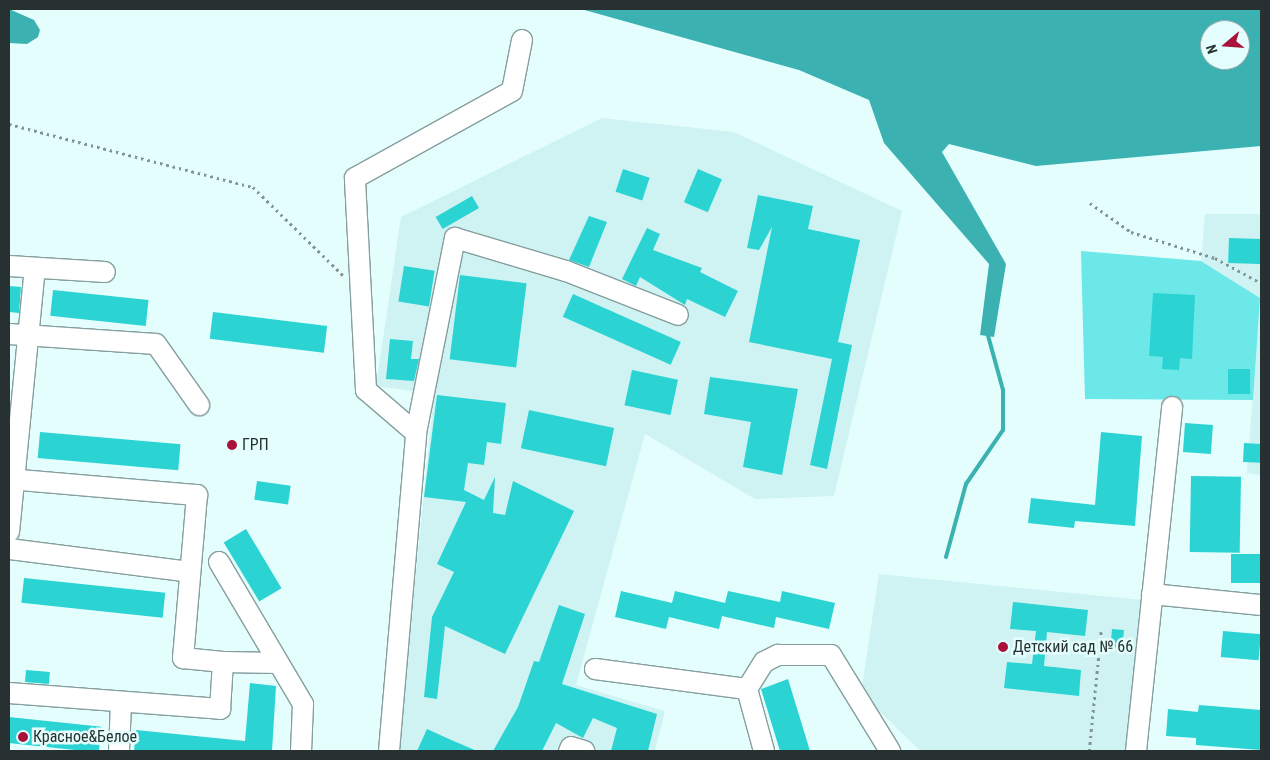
<!DOCTYPE html>
<html>
<head>
<meta charset="utf-8">
<style>
  body { margin:0 }
  #map { position:relative; width:1270px; height:760px; overflow:hidden; background:#e3fefd; font-family:"Roboto Condensed",sans-serif }
  div>[style] { position:absolute }
  .built>* { inset:0; background:#cff3f2 }
  .green>* { inset:0; background:#6ce8e8 }
  .water>* { inset:0; background:#3cb1b1 }
  .stream>* { height:4px; margin:-2px; padding:0 2px; transform-origin:2px; border-radius:2px; background:#3cb1b1 }
  .building>* { inset:0; background:#2bd3d3; transform-origin:0 0 }
  .path>* { height:2.5px; margin-top:-1.25px; transform-origin:0; background:repeating-linear-gradient(90deg,#829493 0 2.5px,transparent 0 6.5px) }
  .roads { filter:drop-shadow(1px 0 #859e9e) drop-shadow(-1px 0 #859e9e) drop-shadow(0 1px #859e9e) drop-shadow(0 -1px #859e9e) }
  .minor>* { height:20px; margin:-10px; padding:0 10px; transform-origin:10px; border-radius:10px; background:#fff }
  .dots>* { width:14px; height:14px; translate:-50% -50%; box-sizing:border-box; border:2px solid #e3fefd; border-radius:50% }
  span { translate:-50% -50%; white-space:nowrap; text-align:center; line-height:1.15; -webkit-text-stroke:5px #e3fefd; paint-order:stroke }
  .poi-label { font-size:16px; color:#273131 }
  .left { translate:0 -50%; text-align:left }
  .frame { position:absolute; inset:0; border:10px solid #273131; pointer-events:none }
  .north { position:absolute; left:1200px; top:20px; width:50px; height:50px; box-sizing:border-box; background:#e3fefd; border:1px solid #98acab; border-radius:50%; rotate:252deg; font-size:14px; font-weight:700; line-height:20px; text-align:center; color:#273131 }
  .north::after { content:''; display:block; margin:auto; width:18px; height:22px; background:#a9123a; clip-path:polygon(50% 0,100% 100%,50% 72%,0 100%) }
</style>
</head>
<body>
<div id="map">
  <div class="built">
    <div style="clip-path:polygon(602px 118px,734px 132px,902px 211px,834px 496px,755px 499px,645px 434px,576px 685px,665px 711px,655px 751px,398px 751px,434px 394px,376px 386px,401px 217px)"></div>
    <div style="clip-path:polygon(1205px 214px,1261px 214px,1261px 475px,1247px 473px,1260px 298px,1201px 261px)"></div>
    <div style="clip-path:polygon(879px 574px,1142px 600px,1127px 751px,920px 751px,861px 693px)"></div>
  </div>
  <div class="green">
    <div style="clip-path:polygon(1081px 251px,1201px 261px,1260px 298px,1253px 400px,1085px 399px)"></div>
  </div>
  <div class="water">
    <div style="clip-path:polygon(9px 9px,34px 20px,40px 30px,38px 37px,27px 44px,9px 43px)"></div>
    <div style="clip-path:polygon(evenodd,581px 9px,1261px 9px,1261px 146px,1036px 166px,949px 144px,942px 152px,1006px 264px,994px 337px,980px 335px,989px 264px,884px 143px,869px 100px,799px 70px,581px 9px,1210px 30px,1240px 30px,1240px 60px,1210px 60px,1210px 30px)"></div>
  </div>
  <div class="stream">
    <div style="left:946px;top:557px;width:76px;rotate:-74.7deg"></div>
    <div style="left:966px;top:484px;width:65px;rotate:-55.6deg"></div>
    <div style="left:1003px;top:430px;width:40px;rotate:-90deg"></div>
    <div style="left:1003px;top:390px;width:60px;rotate:-105.4deg"></div>
  </div>
  <div class="building">
    <div style="left:623px;top:169px;width:28px;height:24px;rotate:18deg"></div>
    <div style="left:698px;top:169px;width:26px;height:36px;rotate:23deg"></div>
    <div style="clip-path:polygon(758px 195px,813px 206px,808px 229px,860px 240px,838px 342px,852px 345px,827px 469px,810px 465px,832px 359px,749px 342px,772px 227px,759px 250px,747px 248px)"></div>
    <div style="left:472px;top:196px;width:14px;height:42px;rotate:60deg"></div>
    <div style="clip-path:polygon(589px 216px,607px 222px,589px 267px,569px 260px)"></div>
    <div style="clip-path:polygon(647px 228px,660px 234px,653px 250px,702px 268px,700px 272px,738px 291px,725px 317px,687px 299px,685px 305px,640px 277px,636px 286px,622px 279px)"></div>
    <div style="left:1229px;top:238px;width:32px;height:25px;rotate:2deg"></div>
    <div style="left:404px;top:266px;width:31px;height:36px;rotate:9deg"></div>
    <div style="left:460px;top:275px;width:67px;height:85px;rotate:7deg"></div>
    <div style="clip-path:polygon(9px 286px,21px 287px,19px 313px,9px 312px)"></div>
    <div style="left:53px;top:290px;width:96px;height:26px;rotate:6deg"></div>
    <div style="clip-path:polygon(1153px 293px,1195px 295px,1192px 359px,1180px 358px,1179px 370px,1162px 369px,1163px 357px,1149px 356px)"></div>
    <div style="left:573px;top:294px;width:118px;height:25px;rotate:24deg"></div>
    <div style="left:213px;top:312px;width:115px;height:27px;rotate:7deg"></div>
    <div style="clip-path:polygon(390px 339px,413px 341px,411px 359px,419px 359px,414px 381px,386px 379px)"></div>
    <div style="left:1228px;top:369px;width:22px;height:25px"></div>
    <div style="left:632px;top:370px;width:47px;height:36px;rotate:12deg"></div>
    <div style="clip-path:polygon(710px 377px,798px 389px,782px 475px,743px 467px,751px 422px,704px 414px)"></div>
    <div style="clip-path:polygon(437px 395px,506px 403px,501px 444px,487px 442px,484px 465px,468px 463px,464px 490px,484px 500px,495px 477px,493px 513px,505px 515px,513px 481px,574px 511px,505px 654px,445px 626px,437px 699px,424px 697px,432px 617px,454px 572px,437px 564px,466px 502px,424px 497px)"></div>
    <div style="left:529px;top:410px;width:87px;height:39px;rotate:12deg"></div>
    <div style="left:1185px;top:423px;width:28px;height:29px;rotate:4deg"></div>
    <div style="left:40px;top:432px;width:141px;height:26px;rotate:5deg"></div>
    <div style="clip-path:polygon(1101px 432px,1142px 436px,1135px 526px,1075px 521px,1074px 528px,1028px 523px,1031px 498px,1095px 505px)"></div>
    <div style="left:1244px;top:443px;width:17px;height:19px;rotate:3deg"></div>
    <div style="left:1191px;top:476px;width:50px;height:76px;rotate:1deg"></div>
    <div style="left:257px;top:481px;width:34px;height:19px;rotate:8deg"></div>
    <div style="left:246px;top:529px;width:69px;height:26px;rotate:59deg"></div>
    <div style="left:1231px;top:554px;width:30px;height:29px"></div>
    <div style="left:24px;top:578px;width:142px;height:25px;rotate:6deg"></div>
    <div style="clip-path:polygon(621px 591px,672px 603px,675px 591px,725px 603px,728px 591px,780px 602px,782px 591px,835px 603px,829px 629px,776px 617px,774px 628px,722px 616px,719px 629px,669px 617px,666px 629px,615px 617px)"></div>
    <div style="clip-path:polygon(1013px 602px,1088px 610px,1085px 636px,1047px 632px,1044px 666px,1081px 670px,1079px 696px,1004px 688px,1007px 662px,1032px 664px,1036px 631px,1010px 629px)"></div>
    <div style="clip-path:polygon(559px 605px,585px 614px,562px 684px,657px 714px,648px 751px,611px 751px,617px 728px,593px 718px,583px 738px,556px 723px,542px 751px,493px 751px,518px 707px,534px 661px,539px 662px)"></div>
    <div style="left:1112px;top:629px;width:12px;height:18px;rotate:5deg"></div>
    <div style="left:1223px;top:631px;width:38px;height:26px;rotate:5deg"></div>
    <div style="left:26px;top:670px;width:24px;height:12px;rotate:5deg"></div>
    <div style="clip-path:polygon(788px 679px,810px 751px,780px 751px,761px 689px)"></div>
    <div style="clip-path:polygon(250px 683px,276px 686px,272px 751px,134px 751px,136px 730px,245px 741px)"></div>
    <div style="clip-path:polygon(1199px 705px,1261px 710px,1261px 750px,1196px 745px,1196px 738px,1166px 736px,1168px 709px,1198px 712px)"></div>
    <div style="left:9px;top:717px;width:93px;height:26px;rotate:6deg"></div>
    <div style="clip-path:polygon(427px 729px,449px 739px,477px 751px,417px 751px)"></div>
  </div>
  <div class="path">
    <div style="left:9px;top:124px;width:252px;rotate:14.5deg"></div>
    <div style="left:253px;top:187px;width:126px;rotate:44.4deg"></div>
    <div style="left:1090px;top:203px;width:50px;rotate:35.3deg"></div>
    <div style="left:1131px;top:232px;width:88px;rotate:17.2deg"></div>
    <div style="left:1215px;top:258px;width:52px;rotate:28.5deg"></div>
    <div style="left:1089px;top:751px;width:122px;rotate:-84.3deg"></div>
  </div>
  <div class="roads">
    <div class="minor">
      <div style="left:9px;top:266px;width:96px;rotate:3.6deg"></div>
      <div style="left:9px;top:334px;width:147px;rotate:3.9deg"></div>
      <div style="left:156px;top:344px;width:75px;rotate:54.8deg"></div>
      <div style="left:416px;top:433px;width:66px;rotate:-139.3deg"></div>
      <div style="left:366px;top:390px;width:212px;rotate:-93deg"></div>
      <div style="left:355px;top:178px;width:179px;rotate:-29deg"></div>
      <div style="left:512px;top:91px;width:52px;rotate:-78.9deg"></div>
      <div style="left:9px;top:479px;width:189px;rotate:4.9deg"></div>
      <div style="left:197px;top:495px;width:164px;rotate:94.9deg"></div>
      <div style="left:183px;top:658px;width:40px;rotate:5.7deg"></div>
      <div style="left:9px;top:532px;width:265px;rotate:-84.4deg"></div>
      <div style="left:9px;top:549px;width:182px;rotate:7.2deg"></div>
      <div style="left:219px;top:562px;width:165px;rotate:59.4deg"></div>
      <div style="left:303px;top:704px;width:47px;rotate:92.4deg"></div>
      <div style="left:1152px;top:594px;width:110px;rotate:5.8deg"></div>
      <div style="left:595px;top:669px;width:153px;rotate:7.5deg"></div>
      <div style="left:9px;top:693px;width:212px;rotate:4.3deg"></div>
      <div style="left:220px;top:709px;width:47px;rotate:-86.3deg"></div>
      <div style="left:223px;top:662px;width:55px;rotate:1deg"></div>
      <div style="left:119px;top:751px;width:48px;rotate:-87.6deg"></div>
      <div style="left:389px;top:751px;width:319px;rotate:-85.1deg"></div>
      <div style="left:416px;top:433px;width:199px;rotate:-78.7deg"></div>
      <div style="left:455px;top:238px;width:116px;rotate:16.6deg"></div>
      <div style="left:566px;top:271px;width:120px;rotate:21.4deg"></div>
      <div style="left:569px;top:751px;width:4px;rotate:-63deg"></div>
      <div style="left:571px;top:747px;width:14px;rotate:17deg"></div>
      <div style="left:764px;top:751px;width:64px;rotate:-105.3deg"></div>
      <div style="left:747px;top:689px;width:32px;rotate:-58deg"></div>
      <div style="left:764px;top:662px;width:16px;rotate:-27deg"></div>
      <div style="left:778px;top:655px;width:53px"></div>
      <div style="left:831px;top:655px;width:113px;rotate:58.4deg"></div>
      <div style="left:1136px;top:751px;width:346px;rotate:-84deg"></div>
    </div>
  </div>
  <div class="dots">
    <div style="left:232px;top:445px;background:#a9123a"></div>
    <div style="left:1003px;top:647px;background:#a9123a"></div>
    <div style="left:23px;top:737px;background:#a9123a"></div>
  </div>
  <div class="poi-label">
    <span class="left" style="left:242px;top:445px">ГРП</span>
    <span class="left" style="left:1013px;top:647px">Детский сад № 66</span>
    <span class="left" style="left:33px;top:737px">Красное&amp;Белое</span>
  </div>
  <div class="frame"></div>
  <div class="north">N</div>
</div>
</body>
</html>
